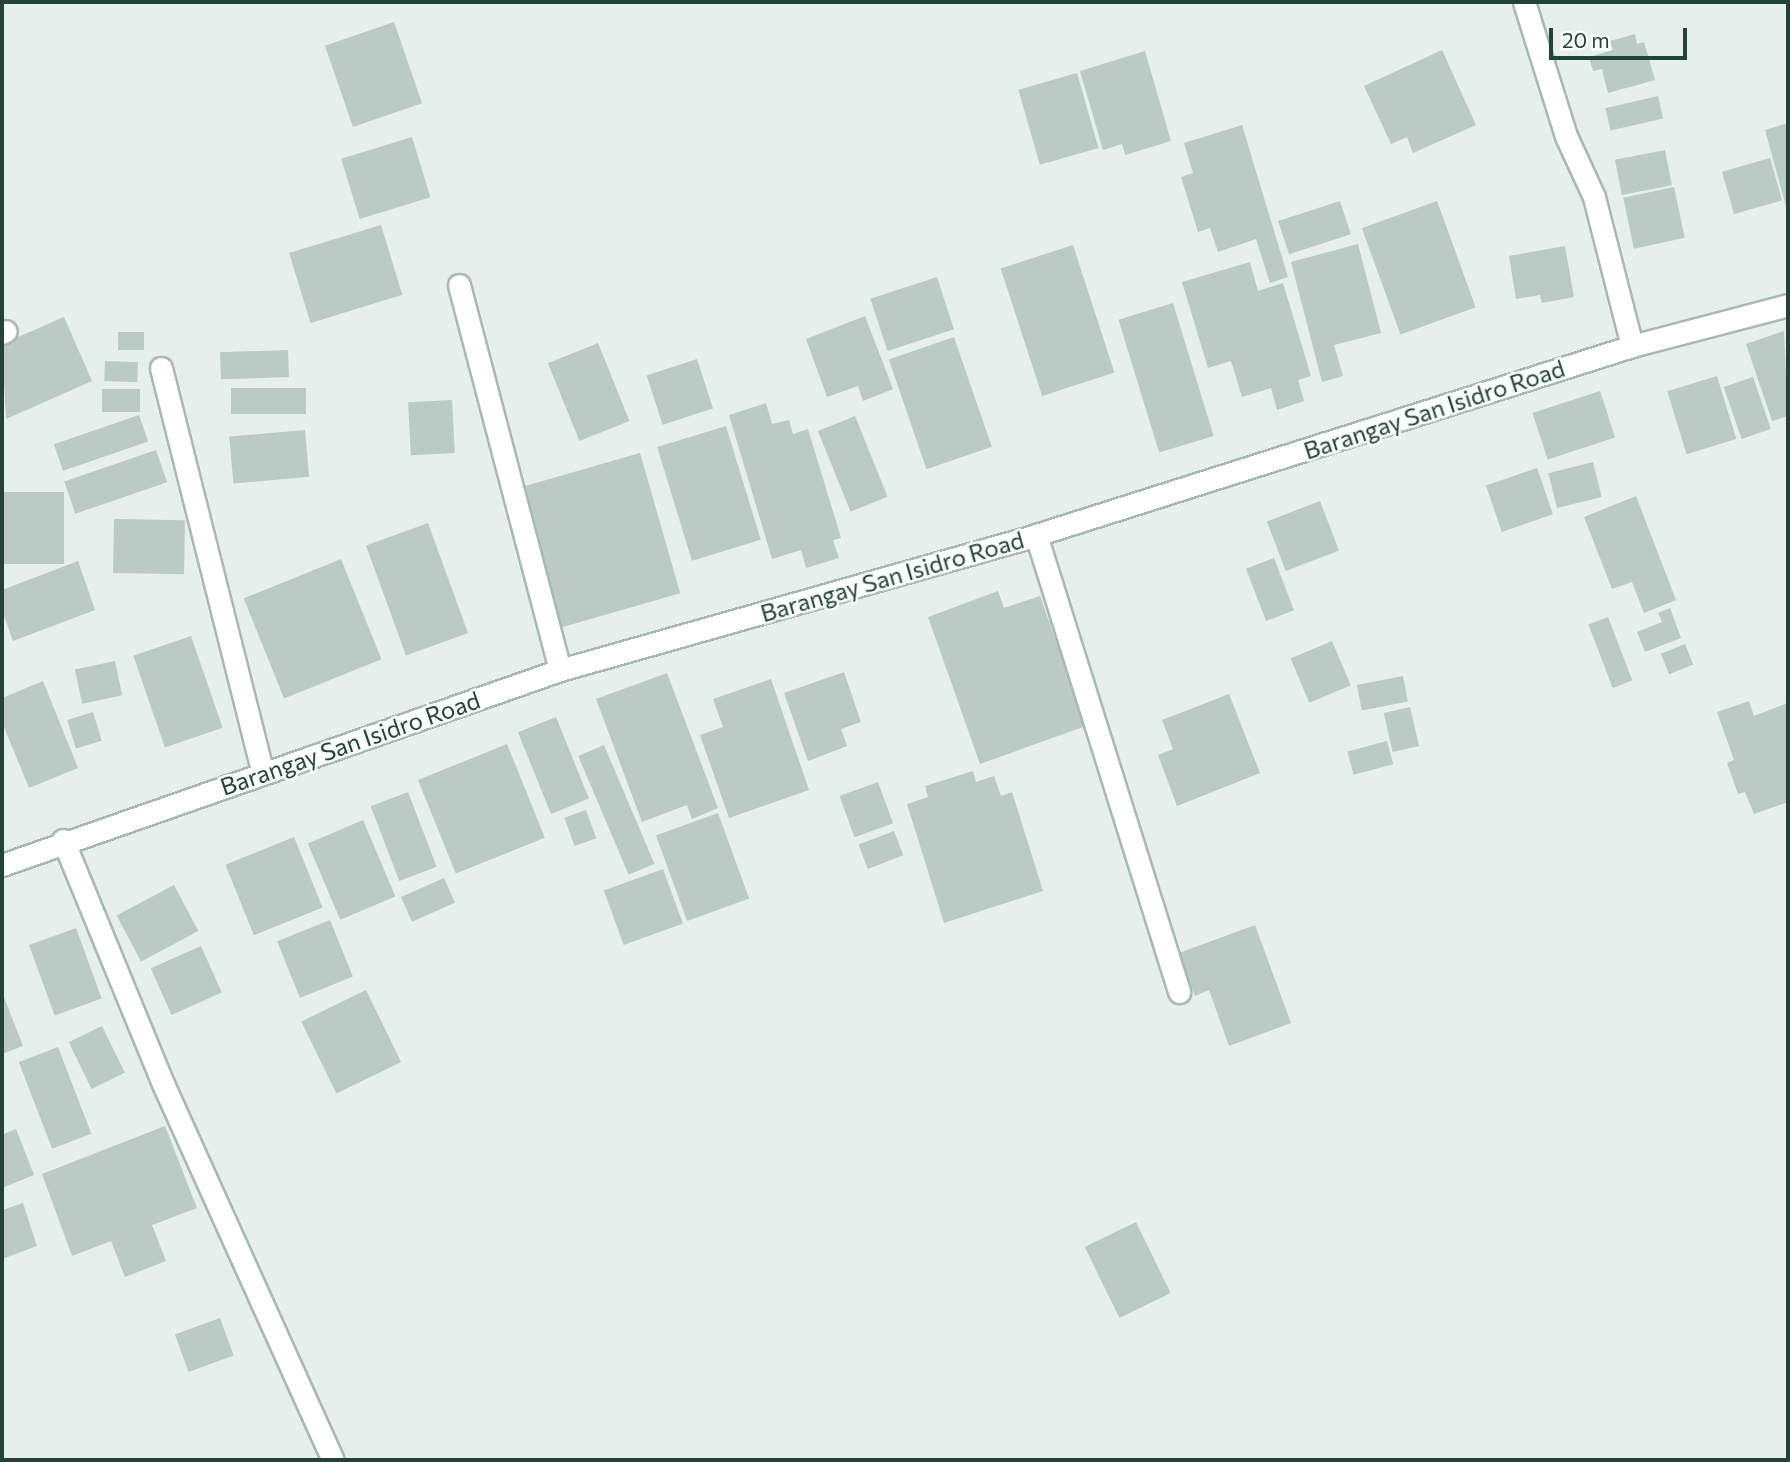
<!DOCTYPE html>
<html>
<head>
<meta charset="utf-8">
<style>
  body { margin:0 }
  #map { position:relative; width:1790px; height:1462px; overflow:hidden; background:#e6efeb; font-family:Commissioner,sans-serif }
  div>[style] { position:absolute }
  .building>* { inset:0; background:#bbcac4; transform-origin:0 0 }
  .roads { filter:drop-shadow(2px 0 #a8b8b2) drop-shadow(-2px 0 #a8b8b2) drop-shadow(0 2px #a8b8b2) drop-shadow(0 -2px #a8b8b2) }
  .street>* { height:21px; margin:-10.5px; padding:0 10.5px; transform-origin:10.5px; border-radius:10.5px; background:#fff }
  .secondary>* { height:21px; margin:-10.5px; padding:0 10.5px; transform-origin:10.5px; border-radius:10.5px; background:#fff }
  span { translate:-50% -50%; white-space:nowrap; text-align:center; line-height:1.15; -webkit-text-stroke:5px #f7fbf9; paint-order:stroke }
  .street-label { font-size:24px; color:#24423a }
  .frame { position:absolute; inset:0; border:4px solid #24423a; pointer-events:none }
  .scale { position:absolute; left:1549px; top:28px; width:138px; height:32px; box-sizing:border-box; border:4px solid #24423a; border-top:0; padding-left:9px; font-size:21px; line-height:24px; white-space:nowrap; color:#24423a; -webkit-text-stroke:5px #f7fbf9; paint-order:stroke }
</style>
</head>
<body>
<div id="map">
  <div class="building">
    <div style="left:394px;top:22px;width:86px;height:73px;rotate:71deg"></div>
    <div style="clip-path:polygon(1635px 34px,1637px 44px,1644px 42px,1655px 80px,1608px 93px,1602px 69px,1593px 71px,1589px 57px,1613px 50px,1610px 41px)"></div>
    <div style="clip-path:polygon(1442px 50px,1476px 125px,1413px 153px,1407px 137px,1391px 144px,1364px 86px)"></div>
    <div style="clip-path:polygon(1145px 51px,1171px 141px,1125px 155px,1122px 144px,1103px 150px,1080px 71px)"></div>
    <div style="left:1077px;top:73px;width:78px;height:61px;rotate:74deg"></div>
    <div style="left:1658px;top:96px;width:23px;height:54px;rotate:77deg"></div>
    <div style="clip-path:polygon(1788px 123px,1788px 210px,1787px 210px,1765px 130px)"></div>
    <div style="clip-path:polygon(1242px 125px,1288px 277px,1270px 283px,1256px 239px,1218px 252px,1210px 228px,1198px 232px,1181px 177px,1193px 173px,1184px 143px)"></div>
    <div style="left:412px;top:137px;width:63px;height:74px;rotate:73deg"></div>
    <div style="left:1665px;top:150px;width:36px;height:51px;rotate:79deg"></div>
    <div style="left:1770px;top:158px;width:44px;height:50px;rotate:74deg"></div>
    <div style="left:1674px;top:187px;width:52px;height:52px;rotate:78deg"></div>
    <div style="left:1340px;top:201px;width:35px;height:65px;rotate:72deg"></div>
    <div style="left:1437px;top:201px;width:113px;height:80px;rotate:70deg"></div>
    <div style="left:381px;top:225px;width:73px;height:96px;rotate:73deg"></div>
    <div style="clip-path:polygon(1358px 244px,1381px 333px,1334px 345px,1343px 376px,1322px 382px,1291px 262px)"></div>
    <div style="left:1073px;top:245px;width:134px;height:76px;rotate:72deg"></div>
    <div style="clip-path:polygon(1565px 246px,1574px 297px,1542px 303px,1540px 295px,1516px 299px,1509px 256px)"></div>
    <div style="clip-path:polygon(1250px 262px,1258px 291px,1283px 283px,1311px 376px,1298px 380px,1304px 401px,1277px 410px,1271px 388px,1242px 397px,1231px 361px,1208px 368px,1182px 282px)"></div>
    <div style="left:937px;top:277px;width:55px;height:70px;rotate:72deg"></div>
    <div style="left:1173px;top:303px;width:139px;height:57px;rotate:73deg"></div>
    <div style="clip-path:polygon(865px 316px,893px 389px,863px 401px,858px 386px,827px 397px,806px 339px)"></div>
    <div style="clip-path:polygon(64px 317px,92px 381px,6px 419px,2px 344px)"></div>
    <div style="clip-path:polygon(1784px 331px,1788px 416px,1772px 421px,1746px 344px)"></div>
    <div style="left:118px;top:332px;width:26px;height:18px"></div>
    <div style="left:954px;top:337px;width:116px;height:69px;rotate:71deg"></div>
    <div style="left:598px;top:343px;width:84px;height:54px;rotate:68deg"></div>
    <div style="left:288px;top:350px;width:27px;height:68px;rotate:88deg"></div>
    <div style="left:697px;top:359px;width:52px;height:53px;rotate:72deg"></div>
    <div style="left:105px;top:361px;width:33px;height:20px;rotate:2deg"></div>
    <div style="left:1717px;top:376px;width:66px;height:52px;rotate:73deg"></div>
    <div style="left:1753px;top:377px;width:55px;height:31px;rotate:71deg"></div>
    <div style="left:231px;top:388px;width:75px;height:26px"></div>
    <div style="left:140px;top:389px;width:23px;height:38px;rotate:90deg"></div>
    <div style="left:1600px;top:391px;width:49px;height:71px;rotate:72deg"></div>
    <div style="left:452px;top:400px;width:53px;height:44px;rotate:87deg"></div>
    <div style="clip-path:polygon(766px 403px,772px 424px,789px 420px,793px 434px,808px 429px,841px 538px,833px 540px,839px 558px,806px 568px,801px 550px,772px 559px,729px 415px)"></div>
    <div style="left:139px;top:415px;width:28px;height:90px;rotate:71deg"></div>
    <div style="left:855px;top:416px;width:87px;height:40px;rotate:68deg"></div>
    <div style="left:726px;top:426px;width:119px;height:72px;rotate:73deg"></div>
    <div style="left:305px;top:430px;width:47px;height:76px;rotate:85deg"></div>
    <div style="left:156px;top:450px;width:34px;height:97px;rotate:71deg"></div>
    <div style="left:640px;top:453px;width:146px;height:123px;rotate:74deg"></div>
    <div style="left:1593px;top:462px;width:36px;height:46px;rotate:76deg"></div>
    <div style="left:1537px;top:468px;width:49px;height:54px;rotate:71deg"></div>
    <div style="left:2px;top:492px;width:62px;height:72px"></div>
    <div style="clip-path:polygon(1636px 496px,1676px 600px,1644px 613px,1632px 582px,1612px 589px,1584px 517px)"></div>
    <div style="left:1320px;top:501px;width:53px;height:57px;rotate:69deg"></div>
    <div style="left:114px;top:519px;width:71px;height:54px;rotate:1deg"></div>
    <div style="left:428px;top:523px;width:117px;height:66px;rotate:70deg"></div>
    <div style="left:1274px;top:558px;width:56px;height:30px;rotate:69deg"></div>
    <div style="left:341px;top:559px;width:108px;height:105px;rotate:68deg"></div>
    <div style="clip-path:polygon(78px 561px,95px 610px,13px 641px,2px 610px,2px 590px)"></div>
    <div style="clip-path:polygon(998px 591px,1004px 608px,1040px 596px,1086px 726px,980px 764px,928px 617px)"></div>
    <div style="clip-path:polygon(1670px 608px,1681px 638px,1645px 652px,1637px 632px,1662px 622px,1658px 613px)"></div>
    <div style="left:1608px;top:617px;width:68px;height:21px;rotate:69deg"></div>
    <div style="left:191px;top:636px;width:97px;height:61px;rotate:71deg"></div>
    <div style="left:1332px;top:641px;width:48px;height:45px;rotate:67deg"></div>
    <div style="left:1685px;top:644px;width:22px;height:26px;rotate:68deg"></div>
    <div style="left:115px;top:661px;width:35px;height:41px;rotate:78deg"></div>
    <div style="clip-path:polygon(844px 672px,861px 722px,841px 729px,847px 746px,808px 761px,784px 693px)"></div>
    <div style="clip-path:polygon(667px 673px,718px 808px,692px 819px,687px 805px,642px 822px,596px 699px)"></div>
    <div style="left:1403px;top:676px;width:26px;height:47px;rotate:79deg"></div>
    <div style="clip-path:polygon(771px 679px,809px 790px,729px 818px,700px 735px,723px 727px,713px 699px)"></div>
    <div style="clip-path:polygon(43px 681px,78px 768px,29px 788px,2px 722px,2px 698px)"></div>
    <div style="clip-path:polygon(1229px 694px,1260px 773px,1177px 806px,1158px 755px,1173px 749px,1162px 720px)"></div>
    <div style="clip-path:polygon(1749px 701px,1754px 716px,1788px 703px,1788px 802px,1754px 814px,1745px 792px,1738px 794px,1727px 763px,1734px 760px,1717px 712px)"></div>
    <div style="left:1410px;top:707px;width:40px;height:27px;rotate:77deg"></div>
    <div style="left:93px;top:712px;width:30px;height:27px;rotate:73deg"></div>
    <div style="left:556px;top:717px;width:88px;height:41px;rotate:68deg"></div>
    <div style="left:1387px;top:741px;width:24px;height:41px;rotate:75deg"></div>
    <div style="left:507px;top:744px;width:101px;height:96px;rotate:68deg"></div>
    <div style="left:604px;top:745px;width:129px;height:28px;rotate:67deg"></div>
    <div style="clip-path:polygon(973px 771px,976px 782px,994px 776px,1001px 796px,1012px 792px,1043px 891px,944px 923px,907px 804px,928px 797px,925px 786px)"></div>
    <div style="left:878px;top:782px;width:44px;height:41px;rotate:70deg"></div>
    <div style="left:408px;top:792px;width:80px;height:40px;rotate:69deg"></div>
    <div style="left:586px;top:810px;width:30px;height:23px;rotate:70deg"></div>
    <div style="left:718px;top:813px;width:91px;height:66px;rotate:70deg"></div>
    <div style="left:363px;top:820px;width:83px;height:60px;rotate:67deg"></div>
    <div style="left:894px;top:831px;width:26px;height:38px;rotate:69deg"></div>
    <div style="left:294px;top:837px;width:76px;height:74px;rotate:68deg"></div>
    <div style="left:663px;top:869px;width:58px;height:63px;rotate:70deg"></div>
    <div style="left:444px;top:878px;width:27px;height:47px;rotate:66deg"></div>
    <div style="left:174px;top:885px;width:52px;height:65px;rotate:62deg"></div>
    <div style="left:330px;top:920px;width:61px;height:57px;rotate:68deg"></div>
    <div style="clip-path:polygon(1255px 925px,1291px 1023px,1229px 1046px,1209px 990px,1195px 996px,1179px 953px)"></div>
    <div style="left:76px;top:928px;width:75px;height:50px;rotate:70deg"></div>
    <div style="left:201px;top:946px;width:51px;height:55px;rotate:66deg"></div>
    <div style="left:366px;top:990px;width:80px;height:72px;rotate:64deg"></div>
    <div style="clip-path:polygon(2px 992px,23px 1046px,2px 1054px)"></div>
    <div style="left:102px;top:1026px;width:52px;height:37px;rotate:64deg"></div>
    <div style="left:58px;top:1047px;width:93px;height:42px;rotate:69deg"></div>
    <div style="clip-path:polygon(165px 1126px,197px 1208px,152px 1225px,166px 1261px,125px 1277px,111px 1241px,72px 1256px,42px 1174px)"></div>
    <div style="clip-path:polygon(2px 1128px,4px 1134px,16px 1129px,34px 1175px,2px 1188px)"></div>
    <div style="clip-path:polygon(23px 1203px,37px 1246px,2px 1259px,2px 1210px)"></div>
    <div style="left:1136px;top:1222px;width:79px;height:57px;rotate:64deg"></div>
    <div style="left:220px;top:1318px;width:40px;height:48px;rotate:70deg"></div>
  </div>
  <div class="roads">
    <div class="street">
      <div style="left:1524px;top:2px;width:140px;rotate:72.6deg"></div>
      <div style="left:1566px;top:136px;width:67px;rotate:65.3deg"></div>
      <div style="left:1594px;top:197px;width:154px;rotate:75.7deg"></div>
      <div style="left:459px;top:285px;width:398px;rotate:75.3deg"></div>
      <div style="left:2px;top:333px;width:4px;rotate:-27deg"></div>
      <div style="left:161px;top:368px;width:418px;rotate:75.9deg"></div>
      <div style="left:1036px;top:535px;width:479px;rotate:72.6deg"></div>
      <div style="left:63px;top:840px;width:266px;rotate:67.7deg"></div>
      <div style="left:164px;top:1086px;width:410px;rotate:65.7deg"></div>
    </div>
    <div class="secondary">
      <div style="left:2px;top:865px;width:591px;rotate:-19.26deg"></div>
      <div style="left:560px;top:670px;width:495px;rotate:-15.8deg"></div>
      <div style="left:1036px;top:535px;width:625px;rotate:-17.59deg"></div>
      <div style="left:1632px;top:346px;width:161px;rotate:-14.7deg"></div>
    </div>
  </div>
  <div class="street-label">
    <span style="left:1434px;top:409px;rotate:-18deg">Barangay San Isidro Road</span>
    <span style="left:892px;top:576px;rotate:-16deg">Barangay San Isidro Road</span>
    <span style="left:350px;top:743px;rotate:-19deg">Barangay San Isidro Road</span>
  </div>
  <div class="frame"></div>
  <div class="scale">20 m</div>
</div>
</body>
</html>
